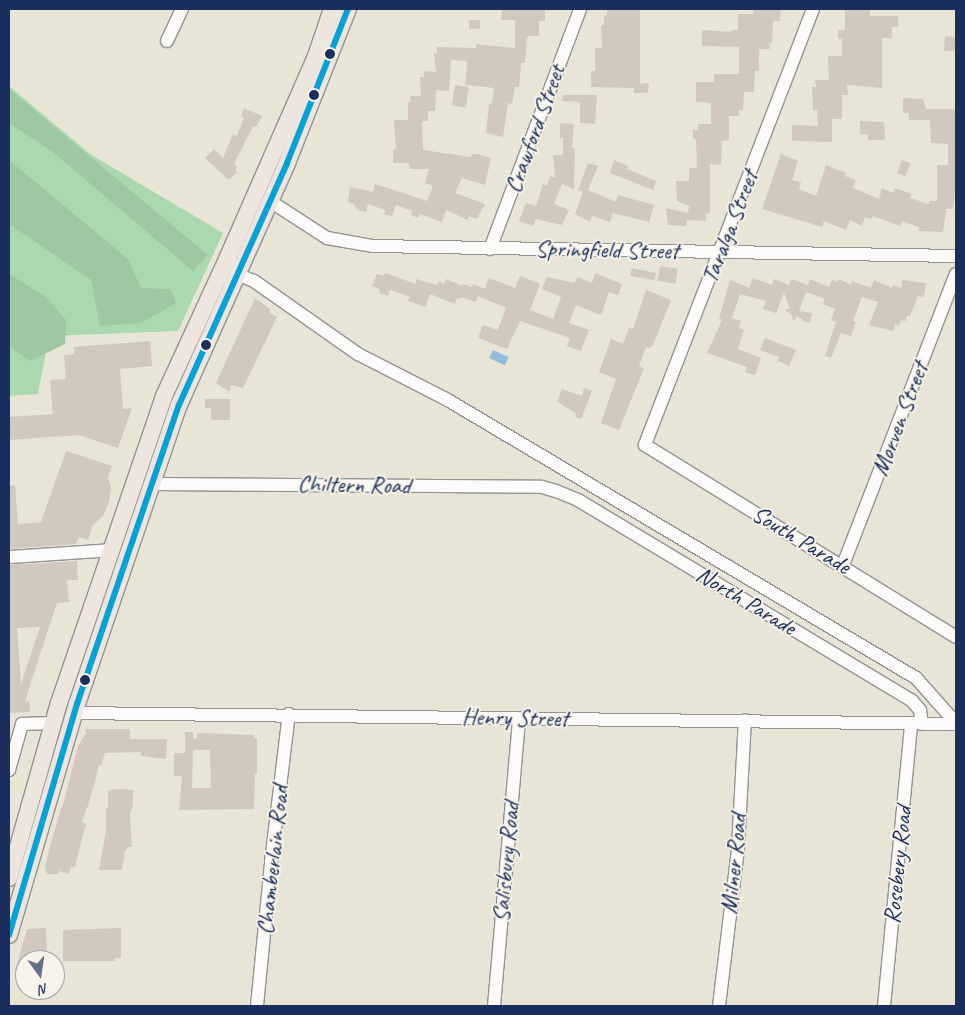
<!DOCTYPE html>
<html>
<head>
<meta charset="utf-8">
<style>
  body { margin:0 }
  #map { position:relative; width:965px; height:1015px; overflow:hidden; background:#e8e4d6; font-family:Caveat,sans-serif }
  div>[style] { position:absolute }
  .green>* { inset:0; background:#aad8b0 }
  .forest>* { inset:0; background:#9ec8a4 }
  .water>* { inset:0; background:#92bbdc; transform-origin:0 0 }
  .building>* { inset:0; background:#d3c8be; transform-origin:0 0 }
  .roads { filter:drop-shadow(1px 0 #929494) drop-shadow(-1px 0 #929494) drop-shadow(0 1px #929494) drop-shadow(0 -1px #929494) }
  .minor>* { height:12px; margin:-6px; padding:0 6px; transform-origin:6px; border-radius:6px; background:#fcfbf9 }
  .major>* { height:16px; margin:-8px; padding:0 8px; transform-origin:8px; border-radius:8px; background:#eee6de }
  .bus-1>* { height:6px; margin:-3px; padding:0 3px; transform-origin:3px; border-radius:3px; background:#04a1d9 }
  .dots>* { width:14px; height:14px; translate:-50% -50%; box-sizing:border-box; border:2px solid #f7f3e8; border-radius:50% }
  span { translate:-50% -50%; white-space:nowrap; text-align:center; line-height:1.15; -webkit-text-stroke:4px #f7f3e8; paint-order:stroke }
  .street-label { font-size:24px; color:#1b2f5e }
  .frame { position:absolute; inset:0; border:10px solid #1b2f5e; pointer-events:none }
  .north { position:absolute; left:15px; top:950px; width:50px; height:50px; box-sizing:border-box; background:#f7f3e8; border:1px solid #9fa5b1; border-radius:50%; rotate:166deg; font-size:14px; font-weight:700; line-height:20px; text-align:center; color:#1b2f5e }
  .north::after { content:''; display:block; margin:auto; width:18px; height:22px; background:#636e88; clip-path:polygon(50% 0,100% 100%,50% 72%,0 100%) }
</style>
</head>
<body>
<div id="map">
  <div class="green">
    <div style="clip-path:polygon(9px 86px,90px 154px,223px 233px,178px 331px,49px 336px,38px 394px,9px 396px)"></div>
  </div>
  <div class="forest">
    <div style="clip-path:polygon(9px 89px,208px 255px,193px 271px,54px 153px,9px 123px)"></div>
    <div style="clip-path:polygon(9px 160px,128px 259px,141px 288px,171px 289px,176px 303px,141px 323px,100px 326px,91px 280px,9px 224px)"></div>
    <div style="clip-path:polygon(9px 274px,46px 297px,66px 320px,65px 344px,30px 361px,9px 346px)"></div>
  </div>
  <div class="water">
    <div style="left:493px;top:350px;width:17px;height:9px;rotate:24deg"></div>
  </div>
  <div class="building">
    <div style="clip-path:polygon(502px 9px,545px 9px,545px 21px,539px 21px,539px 36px,529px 36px,527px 38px,525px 63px,521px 63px,519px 87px,515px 87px,512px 104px,508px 103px,503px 137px,486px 133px,489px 104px,492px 104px,494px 88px,465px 85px,467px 61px,451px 60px,449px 91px,436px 90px,435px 111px,428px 111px,428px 121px,422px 121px,423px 150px,471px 157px,472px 154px,477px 154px,491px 158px,485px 185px,462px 178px,455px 193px,485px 204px,477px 219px,469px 216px,468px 220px,446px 210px,442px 222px,420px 214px,418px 218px,411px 215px,412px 211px,396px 205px,392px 216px,384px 214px,385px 210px,368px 204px,366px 212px,357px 210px,354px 204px,348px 202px,350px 187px,373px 192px,375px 184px,427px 201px,433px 186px,425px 183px,429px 169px,410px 169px,409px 163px,393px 163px,393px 149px,396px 149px,394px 120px,408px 120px,408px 102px,411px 102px,410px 96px,421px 96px,420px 77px,424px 77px,424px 71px,436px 72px,434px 53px,437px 53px,437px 47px,476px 48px,476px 44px,515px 48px,515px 20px,501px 20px)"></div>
    <div style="clip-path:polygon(607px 9px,640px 9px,640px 84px,649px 83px,648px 93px,634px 93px,634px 88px,591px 87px,591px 71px,595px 71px,595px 48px,602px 48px,601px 25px,604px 25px,604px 16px,607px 15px)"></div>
    <div style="clip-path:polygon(754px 9px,781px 9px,780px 21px,773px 21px,772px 43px,769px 42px,770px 49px,759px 49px,759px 71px,755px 71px,754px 92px,744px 92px,743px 110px,739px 110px,739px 116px,729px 116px,729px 140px,722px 141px,721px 165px,710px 164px,710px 214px,706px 213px,706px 221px,687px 220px,686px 226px,668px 225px,666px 208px,687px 213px,690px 206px,677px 201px,676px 181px,689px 181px,689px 168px,697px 168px,696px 139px,693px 139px,693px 130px,698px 130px,698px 124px,711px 124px,711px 103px,696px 102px,696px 82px,714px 82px,714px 74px,739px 74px,739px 47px,702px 46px,702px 30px,732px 32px,732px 30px,738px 30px,738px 14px,753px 14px)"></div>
    <div style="clip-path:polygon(845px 9px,870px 9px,870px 16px,898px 16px,898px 27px,892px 27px,892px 38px,882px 38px,882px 88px,847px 85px,848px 95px,842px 95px,842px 119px,832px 119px,832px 142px,792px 141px,792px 125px,818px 126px,817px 110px,813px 110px,812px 87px,816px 87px,815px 80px,829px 80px,828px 56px,842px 56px,842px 39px,838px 39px,838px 30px,845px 30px)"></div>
    <div style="left:469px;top:20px;width:11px;height:9px"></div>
    <div style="clip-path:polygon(945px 36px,956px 37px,956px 51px,944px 51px)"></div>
    <div style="left:455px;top:85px;width:14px;height:21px;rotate:8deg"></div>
    <div style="clip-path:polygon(563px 95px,597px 95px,595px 124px,580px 123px,580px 102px,562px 101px)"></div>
    <div style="clip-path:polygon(903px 98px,923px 99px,926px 109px,956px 109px,956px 186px,953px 209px,946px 209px,943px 232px,919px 231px,919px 227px,902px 221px,900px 226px,873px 216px,871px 219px,865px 217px,862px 226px,850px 220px,846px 230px,824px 221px,822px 227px,762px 209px,781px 154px,798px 161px,792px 180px,801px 182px,799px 189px,816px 196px,826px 165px,846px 173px,845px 176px,856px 180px,853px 188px,879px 199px,882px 188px,893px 193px,895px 188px,912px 194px,910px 198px,929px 204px,929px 201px,937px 201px,937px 165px,948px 165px,948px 144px,931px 143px,930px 120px,909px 120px,909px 113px,903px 113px)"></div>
    <div style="clip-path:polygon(244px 108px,262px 116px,256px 127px,253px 126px,234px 164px,237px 167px,235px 170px,237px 172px,229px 180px,205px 158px,214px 149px,223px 158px,233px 134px,237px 136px,244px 118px,241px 116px)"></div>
    <div style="clip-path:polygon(860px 121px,884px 122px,885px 140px,868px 140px,868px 134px,860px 134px)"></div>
    <div style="clip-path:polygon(560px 123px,574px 124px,572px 148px,575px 148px,574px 189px,562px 184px,554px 204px,569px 210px,562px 225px,536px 219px,533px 226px,519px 221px,526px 203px,536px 206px,543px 184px,547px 186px,550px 176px,555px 178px,553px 155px,563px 155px,563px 138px,560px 138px)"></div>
    <div style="clip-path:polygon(614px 160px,628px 166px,627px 169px,656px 181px,653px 190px,610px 173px)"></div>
    <div style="left:902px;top:160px;width:9px;height:14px;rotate:21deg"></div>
    <div style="clip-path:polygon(588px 163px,598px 166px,588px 190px,616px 202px,618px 195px,654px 205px,649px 222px,613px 213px,610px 222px,592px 216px,590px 222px,575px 214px,583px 192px,578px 190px)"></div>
    <div style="left:660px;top:266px;width:18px;height:15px;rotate:9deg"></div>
    <div style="clip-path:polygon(632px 268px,656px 273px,654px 280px,630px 276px)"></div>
    <div style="clip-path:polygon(385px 273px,416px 284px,416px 279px,437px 285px,439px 281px,444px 284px,446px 279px,462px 286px,463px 284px,472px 287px,473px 284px,485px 289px,489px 278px,515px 288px,520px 276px,540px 284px,530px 310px,553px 319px,561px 297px,542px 289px,547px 277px,575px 283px,577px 277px,592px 283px,595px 273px,622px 284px,618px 295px,609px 292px,601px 315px,576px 305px,569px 323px,589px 330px,581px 351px,567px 346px,570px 338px,520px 321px,507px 349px,478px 338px,483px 325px,498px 330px,506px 308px,478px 296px,476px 302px,461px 297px,460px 299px,457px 298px,455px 304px,430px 294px,425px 307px,408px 301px,410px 297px,390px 290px,388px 296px,379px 293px,380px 289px,372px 286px,377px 274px,384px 276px)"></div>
    <div style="clip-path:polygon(753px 278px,772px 285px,774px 279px,789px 285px,791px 279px,808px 285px,810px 279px,829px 287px,832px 280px,837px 282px,839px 279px,851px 285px,852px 281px,871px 288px,874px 280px,892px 288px,893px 285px,902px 288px,902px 280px,926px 283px,924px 297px,918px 296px,910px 316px,907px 316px,906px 321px,901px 320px,899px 326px,895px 324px,893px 331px,869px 325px,878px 302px,862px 297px,853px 321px,856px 322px,851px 336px,841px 333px,831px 358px,825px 356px,836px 322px,831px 320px,835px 309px,823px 304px,825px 299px,806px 292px,799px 311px,812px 313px,810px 323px,802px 321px,802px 319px,796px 316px,794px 322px,791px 314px,786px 311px,786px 309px,790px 309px,784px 293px,776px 313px,763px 309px,766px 301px,740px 294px,732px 318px,741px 321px,739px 328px,744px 330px,738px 349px,761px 358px,755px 375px,745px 372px,747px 367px,707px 353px,722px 320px,719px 319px,730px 280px,749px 288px)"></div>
    <div style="clip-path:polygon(646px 290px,671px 300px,653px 345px,650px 348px,646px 347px,639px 366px,644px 368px,619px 430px,601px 423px,616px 379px,599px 372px,611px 339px,623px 344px,629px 328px,633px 329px)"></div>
    <div style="clip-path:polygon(255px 298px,270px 309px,270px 313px,277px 317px,243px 388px,231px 385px,230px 392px,216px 383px)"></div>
    <div style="clip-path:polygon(765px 338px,796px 350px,789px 366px,778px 361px,779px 357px,760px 350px)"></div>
    <div style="clip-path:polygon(150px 341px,152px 366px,120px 369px,123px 409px,132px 408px,118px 448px,79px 435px,9px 440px,9px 417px,53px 414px,50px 380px,66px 379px,64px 355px,74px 354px,74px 347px)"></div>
    <div style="clip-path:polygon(584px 388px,592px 391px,581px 419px,575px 417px,576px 413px,557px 402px,562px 389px,582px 396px)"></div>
    <div style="clip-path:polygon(205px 399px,230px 399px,230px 420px,211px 420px,211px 408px,205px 408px)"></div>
    <div style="clip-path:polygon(66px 451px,112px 466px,108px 477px,111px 488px,109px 502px,103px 516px,93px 525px,88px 540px,79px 537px,76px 544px,9px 549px,9px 486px,15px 485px,18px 524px,41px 522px)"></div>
    <div style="clip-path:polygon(evenodd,77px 561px,78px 580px,67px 580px,69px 602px,57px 603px,31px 682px,25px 702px,29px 701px,30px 712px,9px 713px,9px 565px,77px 561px,40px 627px,21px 684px,17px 628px,40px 627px)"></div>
    <div style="clip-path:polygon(86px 729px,130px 729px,130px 739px,167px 739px,166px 759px,141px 756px,141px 752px,105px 753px,101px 766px,99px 765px,88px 807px,87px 807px,82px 822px,86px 824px,75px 867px,71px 867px,69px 874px,59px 871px,58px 874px,47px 874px,45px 867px,52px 839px,61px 808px,62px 808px,78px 746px,86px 733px)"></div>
    <div style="clip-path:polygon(evenodd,185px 732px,193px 732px,193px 738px,197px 739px,197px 733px,254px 735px,254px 738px,257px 738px,257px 774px,255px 774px,254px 809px,179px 810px,182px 776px,174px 776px,174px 753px,185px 753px,185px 732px,193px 750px,210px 750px,211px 788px,192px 788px,193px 750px)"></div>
    <div style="clip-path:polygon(123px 789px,133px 790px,133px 805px,130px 815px,132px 847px,127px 847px,127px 850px,125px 850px,122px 870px,99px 870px,106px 830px,106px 807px,108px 808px,108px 790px)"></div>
    <div style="clip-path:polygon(46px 928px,47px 960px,25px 960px,25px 971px,15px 971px,27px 929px)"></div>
    <div style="clip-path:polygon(121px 928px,121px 958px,115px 958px,115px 961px,63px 961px,63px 930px)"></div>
  </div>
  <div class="roads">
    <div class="minor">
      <div style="left:813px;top:9px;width:467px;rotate:111.1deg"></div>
      <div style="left:645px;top:445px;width:365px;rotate:31.7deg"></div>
      <div style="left:167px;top:41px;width:35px;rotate:-65deg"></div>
      <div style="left:270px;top:201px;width:68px;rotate:33deg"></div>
      <div style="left:327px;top:238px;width:47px;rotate:9.9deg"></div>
      <div style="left:373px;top:246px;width:583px;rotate:0.98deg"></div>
      <div style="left:490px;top:249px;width:256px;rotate:-69.4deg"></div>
      <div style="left:239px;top:275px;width:16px;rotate:22deg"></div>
      <div style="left:254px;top:281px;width:127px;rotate:35.1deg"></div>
      <div style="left:358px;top:354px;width:99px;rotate:27.1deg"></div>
      <div style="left:446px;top:399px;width:547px;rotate:30.69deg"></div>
      <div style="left:916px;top:678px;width:60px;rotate:48.4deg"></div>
      <div style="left:152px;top:484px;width:390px;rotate:0.4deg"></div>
      <div style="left:542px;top:487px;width:15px;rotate:16deg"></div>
      <div style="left:556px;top:491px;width:24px;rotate:22deg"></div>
      <div style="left:578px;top:500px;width:390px;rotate:31deg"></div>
      <div style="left:912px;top:701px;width:12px;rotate:48deg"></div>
      <div style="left:920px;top:710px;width:14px;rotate:82deg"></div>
      <div style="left:9px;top:557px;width:102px;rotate:-3.9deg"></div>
      <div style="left:843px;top:565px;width:312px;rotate:-68.8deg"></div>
      <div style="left:74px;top:713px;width:882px;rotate:0.71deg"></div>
      <div style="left:9px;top:770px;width:48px;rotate:-74.2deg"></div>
      <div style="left:22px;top:724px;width:31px;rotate:-2deg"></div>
      <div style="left:257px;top:1006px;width:145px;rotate:-84.4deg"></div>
      <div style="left:271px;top:862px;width:149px;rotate:-83.1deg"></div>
      <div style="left:494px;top:1006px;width:289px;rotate:-85deg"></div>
      <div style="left:719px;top:1006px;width:159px;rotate:-83.1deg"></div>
      <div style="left:738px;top:848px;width:128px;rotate:-86.9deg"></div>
      <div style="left:884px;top:1006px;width:283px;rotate:-84.5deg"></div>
    </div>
    <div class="major">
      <div style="left:9px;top:878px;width:182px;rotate:-74.1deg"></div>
      <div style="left:59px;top:703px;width:324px;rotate:-71.1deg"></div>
      <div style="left:164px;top:396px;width:151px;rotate:-65.3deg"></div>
      <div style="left:227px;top:259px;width:222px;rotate:-66.3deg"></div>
      <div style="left:316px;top:56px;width:50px;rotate:-71.2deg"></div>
      <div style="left:9px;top:935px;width:241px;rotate:-73.6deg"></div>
      <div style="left:77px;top:704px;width:316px;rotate:-71.2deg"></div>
      <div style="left:179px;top:405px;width:265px;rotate:-65.9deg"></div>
      <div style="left:287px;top:163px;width:166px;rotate:-68.4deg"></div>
    </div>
  </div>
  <div class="bus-1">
    <div style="left:9px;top:935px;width:241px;rotate:-73.6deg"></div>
    <div style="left:77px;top:704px;width:316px;rotate:-71.2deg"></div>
    <div style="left:179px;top:405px;width:265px;rotate:-65.9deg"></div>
    <div style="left:287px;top:163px;width:166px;rotate:-68.4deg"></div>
  </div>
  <div class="dots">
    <div style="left:330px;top:54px;background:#1b2f5e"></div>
    <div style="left:314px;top:95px;background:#1b2f5e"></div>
    <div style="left:206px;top:345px;background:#1b2f5e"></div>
    <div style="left:85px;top:680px;background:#1b2f5e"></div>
  </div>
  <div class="street-label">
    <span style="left:535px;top:129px;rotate:-70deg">Crawford Street</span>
    <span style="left:730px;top:227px;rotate:-69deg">Taralga Street</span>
    <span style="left:607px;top:250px;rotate:1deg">Springfield Street</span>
    <span style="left:900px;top:419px;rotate:-69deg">Morven Street</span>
    <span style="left:354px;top:485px;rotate:1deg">Chiltern Road</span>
    <span style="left:801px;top:540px;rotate:31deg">South Parade</span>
    <span style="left:746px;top:601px;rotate:31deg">North Parade</span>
    <span style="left:515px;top:718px;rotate:1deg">Henry Street</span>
    <span style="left:273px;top:860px;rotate:-84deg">Chamberlain Road</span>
    <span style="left:506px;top:862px;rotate:-85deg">Salisbury Road</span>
    <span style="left:734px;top:864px;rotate:-84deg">Milner Road</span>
    <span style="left:898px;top:865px;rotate:-84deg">Rosebery Road</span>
  </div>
  <div class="frame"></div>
  <div class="north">N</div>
</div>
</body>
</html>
